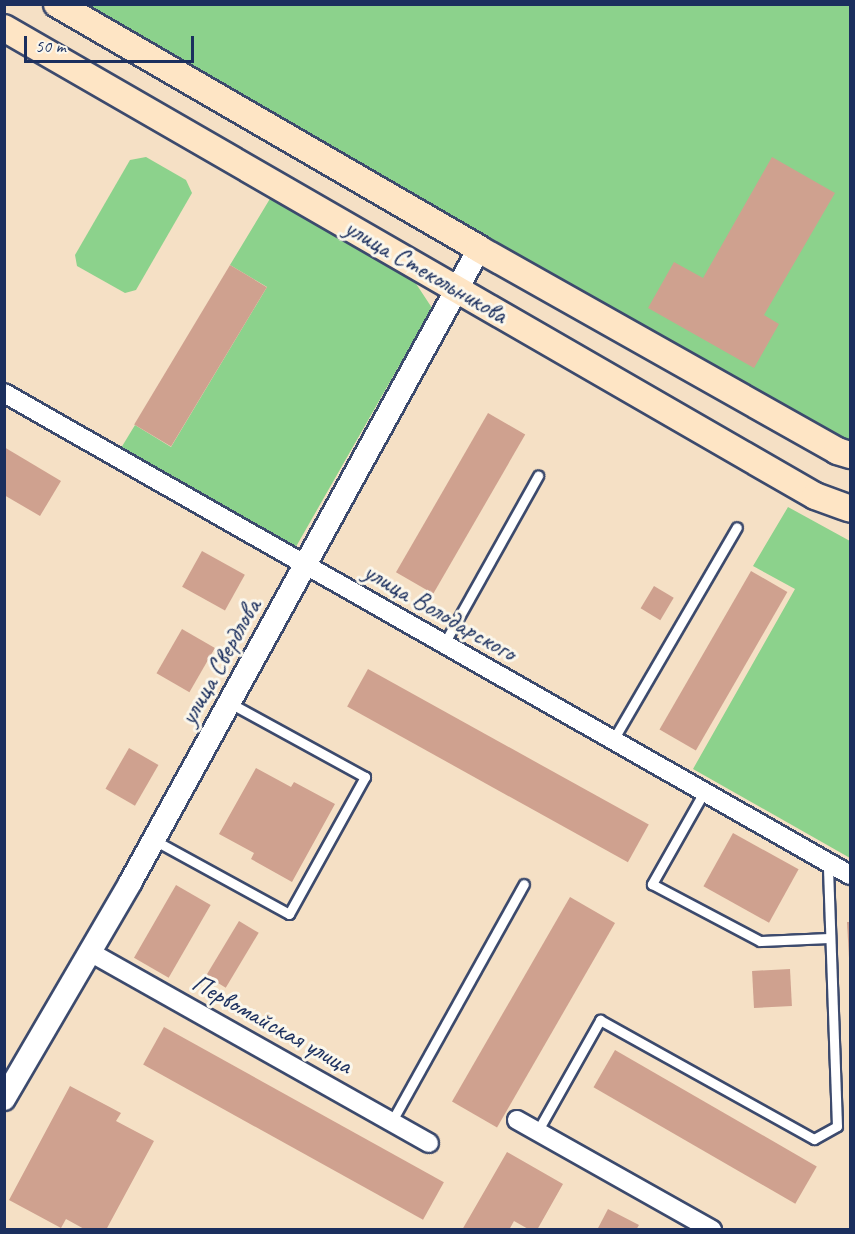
<!DOCTYPE html>
<html>
<head>
<meta charset="utf-8">
<style>
  body { margin:0 }
  #map { position:relative; width:855px; height:1234px; overflow:hidden; background:#f5e0c5; font-family:Caveat,sans-serif }
  div>[style] { position:absolute }
  .green>* { inset:0; background:#8cd28c }
  .building>* { inset:0; background:#cfa18f; transform-origin:0 0 }
  .roads { filter:drop-shadow(2px 0 #3c4a6d) drop-shadow(-2px 0 #3c4a6d) drop-shadow(0 2px #3c4a6d) drop-shadow(0 -2px #3c4a6d) }
  .service>* { height:9px; margin:-4.5px; padding:0 4.5px; transform-origin:4.5px; border-radius:4.5px; background:#fff }
  .minor>* { height:18px; margin:-9px; padding:0 9px; transform-origin:9px; border-radius:9px; background:#fff }
  .tertiary>* { height:22px; margin:-11px; padding:0 11px; transform-origin:11px; border-radius:11px; background:#fff }
  .secondary>* { height:26px; margin:-13px; padding:0 13px; transform-origin:13px; border-radius:13px; background:#fee5c5 }
  span { translate:-50% -50%; white-space:nowrap; text-align:center; line-height:1.15; -webkit-text-stroke:6px #fbf7ec; paint-order:stroke }
  .street-label { font-size:26px; color:#1b2f5e }
  .frame { position:absolute; inset:0; border:6px solid #1b2f5e; pointer-events:none }
  .scale { position:absolute; left:24px; top:36px; width:170px; height:27px; box-sizing:border-box; border:3px solid #1b2f5e; border-top:0; padding-left:8px; font-size:18px; line-height:21px; white-space:nowrap; color:#1b2f5e; -webkit-text-stroke:4px #fbf7ec; paint-order:stroke }
</style>
</head>
<body>
<div id="map">
  <div class="green">
    <div style="clip-path:polygon(85px 5px,850px 5px,850px 441px,805px 425px)"></div>
    <div style="clip-path:polygon(146px 157px,186px 180px,192px 193px,136px 290px,125px 293px,77px 266px,75px 255px,130px 160px)"></div>
    <div style="clip-path:polygon(271px 197px,413px 279px,432px 308px,293px 552px,118px 453px,135px 425px,171px 447px,267px 287px,230px 265px)"></div>
    <div style="clip-path:polygon(788px 507px,850px 541px,850px 858px,693px 769px,795px 589px,753px 566px)"></div>
  </div>
  <div class="building">
    <div style="clip-path:polygon(772px 157px,835px 193px,764px 315px,779px 324px,754px 368px,648px 308px,674px 262px,703px 278px)"></div>
    <div style="left:230px;top:265px;width:43px;height:186px;rotate:31deg"></div>
    <div style="left:488px;top:413px;width:43px;height:184px;rotate:30deg"></div>
    <div style="clip-path:polygon(4px 447px,61px 481px,40px 516px,4px 495px)"></div>
    <div style="left:202px;top:551px;width:49px;height:41px;rotate:29deg"></div>
    <div style="left:751px;top:571px;width:42px;height:183px;rotate:30deg"></div>
    <div style="left:654px;top:586px;width:23px;height:26px;rotate:31deg"></div>
    <div style="left:182px;top:629px;width:38px;height:51px;rotate:30deg"></div>
    <div style="left:368px;top:669px;width:321px;height:43px;rotate:29deg"></div>
    <div style="left:129px;top:748px;width:34px;height:47px;rotate:30deg"></div>
    <div style="clip-path:polygon(256px 768px,291px 787px,294px 782px,335px 804px,292px 882px,251px 859px,254px 853px,219px 834px)"></div>
    <div style="left:733px;top:833px;width:75px;height:61px;rotate:29deg"></div>
    <div style="left:176px;top:885px;width:40px;height:84px;rotate:30deg"></div>
    <div style="left:570px;top:897px;width:52px;height:236px;rotate:30deg"></div>
    <div style="left:239px;top:921px;width:23px;height:64px;rotate:31deg"></div>
    <div style="clip-path:polygon(847px 922px,850px 922px,850px 958px,849px 958px)"></div>
    <div style="left:790px;top:969px;width:37px;height:38px;rotate:87deg"></div>
    <div style="left:164px;top:1027px;width:320px;height:43px;rotate:29deg"></div>
    <div style="left:615px;top:1050px;width:233px;height:43px;rotate:30deg"></div>
    <div style="clip-path:polygon(70px 1086px,121px 1113px,116px 1121px,154px 1141px,106px 1230px,86px 1230px,66px 1219px,61px 1228px,9px 1200px)"></div>
    <div style="clip-path:polygon(507px 1152px,563px 1184px,537px 1230px,530px 1230px,514px 1221px,509px 1230px,462px 1230px)"></div>
    <div style="clip-path:polygon(608px 1209px,639px 1225px,636px 1230px,597px 1230px)"></div>
  </div>
  <div class="roads">
    <div class="service">
      <div style="left:444px;top:644px;width:193px;rotate:-60.8deg"></div>
      <div style="left:613px;top:740px;width:246px;rotate:-59.8deg"></div>
      <div style="left:704px;top:792px;width:106px;rotate:119.5deg"></div>
      <div style="left:652px;top:884px;width:122px;rotate:27.8deg"></div>
      <div style="left:760px;top:941px;width:70px;rotate:-2.5deg"></div>
      <div style="left:154px;top:840px;width:154px;rotate:28.7deg"></div>
      <div style="left:289px;top:914px;width:157px;rotate:-61deg"></div>
      <div style="left:365px;top:777px;width:154px;rotate:-151.3deg"></div>
      <div style="left:392px;top:1121px;width:271px;rotate:-60.9deg"></div>
      <div style="left:537px;top:1132px;width:129px;rotate:-60.6deg"></div>
      <div style="left:600px;top:1020px;width:245px;rotate:29.1deg"></div>
      <div style="left:814px;top:1139px;width:26px;rotate:-29deg"></div>
      <div style="left:837px;top:1126px;width:264px;rotate:-92deg"></div>
    </div>
    <div class="minor">
      <div style="left:4px;top:393px;width:974px;rotate:29.67deg"></div>
      <div style="left:90px;top:952px;width:389px;rotate:29.4deg"></div>
      <div style="left:517px;top:1120px;width:224px;rotate:29.4deg"></div>
    </div>
    <div class="tertiary">
      <div style="left:4px;top:1099px;width:250px;rotate:-59.7deg"></div>
      <div style="left:130px;top:883px;width:724px;rotate:-61.17deg"></div>
    </div>
    <div class="secondary">
      <div style="left:57px;top:4px;width:488px;rotate:30.1deg"></div>
      <div style="left:479px;top:249px;width:411px;rotate:29.4deg"></div>
      <div style="left:837px;top:451px;width:14px;rotate:17deg"></div>
      <div style="left:4px;top:28px;width:936px;rotate:29.99deg"></div>
      <div style="left:815px;top:496px;width:37px;rotate:20deg"></div>
    </div>
  </div>
  <div class="street-label">
    <span style="left:426px;top:271px;rotate:30deg">улица Стекольникова</span>
    <span style="left:440px;top:612px;rotate:30deg">улица Володарского</span>
    <span style="left:220px;top:662px;rotate:-61deg">улица Свердлова</span>
    <span style="left:272px;top:1024px;rotate:29deg">Первомайская улица</span>
  </div>
  <div class="frame"></div>
  <div class="scale">50 m</div>
</div>
</body>
</html>
